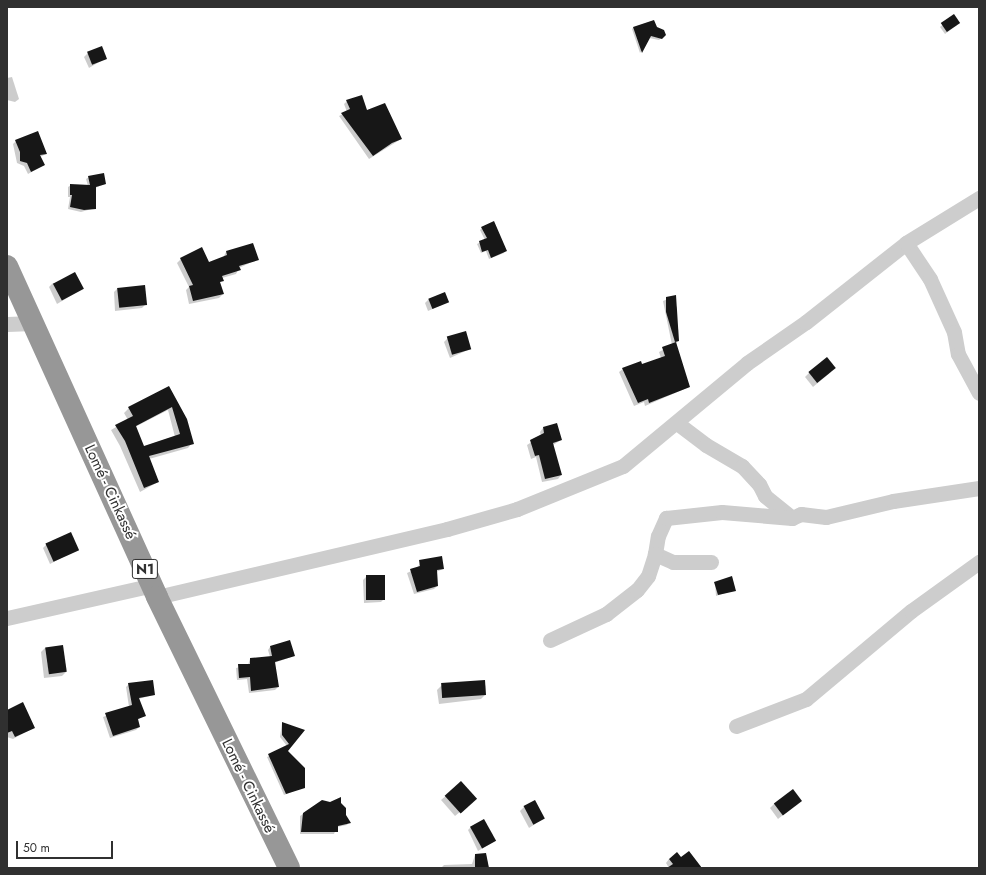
<!DOCTYPE html>
<html>
<head>
<meta charset="utf-8">
<style>
  body { margin:0 }
  #map { position:relative; width:986px; height:875px; overflow:hidden; background:#fff; font-family:Jost,sans-serif }
  div>[style] { position:absolute }
  .shadow>* { inset:0; background:#0003 }
  .building>* { inset:0; background:#171717; transform-origin:0 0 }
  .street>* { height:15px; margin:-7.5px; padding:0 7.5px; transform-origin:7.5px; border-radius:7.5px; background:#cdcdcd }
  .highway>* { height:22px; margin:-11px; padding:0 11px; transform-origin:11px; border-radius:11px; background:#979797 }
  span { translate:-50% -50%; white-space:nowrap; text-align:center; line-height:1.15; -webkit-text-stroke:4px #fff; paint-order:stroke }
  .shield-label span { padding:1px 3px; background:#fff; border:1px solid; border-radius:3px; -webkit-text-stroke-width:0 }
  .shield-label { font-size:14px; color:#303030; font-weight:700 }
  .street-label { font-size:15px; color:#303030 }
  .frame { position:absolute; inset:0; border:8px solid #303030; pointer-events:none }
  .scale { position:absolute; left:16px; top:841px; width:97px; height:18px; box-sizing:border-box; border:2px solid #303030; border-top:0; padding-left:5px; font-size:12px; line-height:14px; white-space:nowrap; color:#303030; -webkit-text-stroke:3px #fff; paint-order:stroke }
</style>
</head>
<body>
<div id="map">
  <div class="shadow">
    <div style="clip-path:polygon(953px 16px,957px 25px,945px 34px,940px 27px)"></div>
    <div style="clip-path:polygon(634px 27px,656px 28px,665px 35px,659px 40px,649px 38px,640px 53px,632px 29px)"></div>
    <div style="clip-path:polygon(88px 53px,106px 58px,89px 68px,84px 57px)"></div>
    <div style="clip-path:polygon(12px 77px,19px 99px,15px 102px,7px 100px,7px 78px)"></div>
    <div style="clip-path:polygon(347px 101px,367px 111px,401px 139px,369px 159px,339px 116px,347px 112px,344px 104px)"></div>
    <div style="clip-path:polygon(16px 141px,46px 154px,40px 157px,44px 165px,28px 174px,24px 166px,17px 163px,13px 144px)"></div>
    <div style="clip-path:polygon(89px 177px,105px 184px,95px 188px,95px 208px,81px 212px,68px 209px,70px 197px,68px 197px,68px 187px,71px 185px,88px 186px,86px 179px)"></div>
    <div style="clip-path:polygon(482px 228px,505px 251px,504px 253px,489px 259px,486px 251px,481px 253px,477px 244px,485px 240px,480px 230px)"></div>
    <div style="clip-path:polygon(252px 244px,258px 259px,239px 268px,236px 274px,222px 278px,219px 284px,223px 294px,219px 298px,189px 304px,186px 290px,189px 287px,177px 263px,181px 259px,209px 263px,223px 258px,226px 252px)"></div>
    <div style="clip-path:polygon(53px 283px,82px 289px,57px 304px,49px 287px)"></div>
    <div style="clip-path:polygon(118px 288px,146px 304px,142px 308px,115px 311px,114px 292px)"></div>
    <div style="clip-path:polygon(675px 296px,678px 341px,676px 343px,689px 387px,645px 406px,644px 402px,634px 406px,619px 372px,623px 369px,642px 366px,661px 358px,659px 352px,672px 345px,663px 301px)"></div>
    <div style="clip-path:polygon(429px 299px,448px 302px,428px 311px,425px 303px)"></div>
    <div style="clip-path:polygon(448px 338px,470px 349px,450px 358px,444px 342px)"></div>
    <div style="clip-path:polygon(831px 372px,813px 387px,805px 377px,809px 373px)"></div>
    <div style="clip-path:polygon(evenodd,168px 388px,192px 443px,188px 448px,149px 459px,158px 482px,140px 492px,120px 446px,111px 430px,128px 420px,124px 413px,129px 408px,168px 388px,168px 410px,175px 437px,144px 448px,135px 427px,168px 410px)"></div>
    <div style="clip-path:polygon(543px 428px,561px 440px,553px 445px,561px 475px,558px 479px,542px 482px,536px 457px,531px 459px,527px 445px,541px 436px,540px 432px)"></div>
    <div style="clip-path:polygon(47px 544px,78px 549px,50px 564px,43px 548px)"></div>
    <div style="clip-path:polygon(420px 561px,443px 569px,436px 572px,437px 586px,434px 589px,414px 594px,407px 573px,418px 568px)"></div>
    <div style="clip-path:polygon(367px 576px,385px 598px,381px 602px,364px 603px,363px 580px)"></div>
    <div style="clip-path:polygon(715px 583px,735px 590px,716px 596px)"></div>
    <div style="clip-path:polygon(62px 646px,66px 672px,62px 676px,44px 678px,41px 652px,45px 648px)"></div>
    <div style="clip-path:polygon(270px 647px,294px 656px,274px 663px,278px 687px,275px 690px,249px 693px,247px 679px,237px 680px,236px 668px,248px 665px,250px 659px,270px 657px,268px 650px)"></div>
    <div style="clip-path:polygon(129px 684px,154px 695px,138px 699px,145px 715px,137px 720px,139px 727px,136px 730px,110px 738px,103px 717px,129px 707px,126px 687px)"></div>
    <div style="clip-path:polygon(441px 686px,485px 695px,481px 699px,439px 704px,437px 690px)"></div>
    <div style="clip-path:polygon(7px 711px,33px 728px,13px 739px,7px 737px)"></div>
    <div style="clip-path:polygon(282px 723px,304px 730px,287px 751px,304px 787px,284px 795px,267px 757px,287px 746px,280px 737px)"></div>
    <div style="clip-path:polygon(461px 783px,471px 803px,455px 816px,441px 800px)"></div>
    <div style="clip-path:polygon(801px 801px,778px 819px,770px 808px,774px 804px)"></div>
    <div style="clip-path:polygon(330px 803px,340px 804px,349px 822px,347px 825px,337px 827px,334px 834px,300px 834px,300px 816px,303px 814px)"></div>
    <div style="clip-path:polygon(524px 807px,544px 818px,529px 828px,520px 811px)"></div>
    <div style="clip-path:polygon(471px 827px,495px 841px,478px 851px,468px 830px)"></div>
    <div style="clip-path:polygon(475px 855px,488px 868px,441px 868px,444px 865px,472px 864px)"></div>
    <div style="clip-path:polygon(669px 859px,681px 859px,700px 868px,669px 868px,666px 863px)"></div>
  </div>
  <div class="building">
    <div style="left:954px;top:14px;width:11px;height:16px;rotate:56deg"></div>
    <div style="clip-path:polygon(654px 20px,657px 27px,664px 30px,666px 35px,662px 39px,651px 36px,642px 53px,633px 27px)"></div>
    <div style="left:102px;top:46px;width:14px;height:16px;rotate:69deg"></div>
    <div style="clip-path:polygon(362px 95px,367px 110px,385px 103px,402px 139px,392px 143px,373px 156px,341px 113px,350px 109px,346px 100px)"></div>
    <div style="clip-path:polygon(38px 131px,47px 154px,40px 155px,45px 165px,31px 172px,27px 163px,20px 161px,20px 152px,15px 140px)"></div>
    <div style="clip-path:polygon(104px 173px,106px 184px,96px 187px,96px 209px,84px 210px,70px 207px,72px 195px,70px 195px,70px 184px,90px 185px,88px 176px)"></div>
    <div style="clip-path:polygon(494px 221px,507px 251px,491px 258px,488px 250px,482px 252px,479px 241px,487px 238px,481px 227px)"></div>
    <div style="clip-path:polygon(253px 243px,259px 260px,239px 266px,241px 270px,222px 276px,224px 281px,220px 282px,224px 294px,193px 301px,189px 286px,193px 285px,180px 258px,202px 247px,209px 262px,227px 255px,226px 251px)"></div>
    <div style="left:75px;top:272px;width:19px;height:25px;rotate:62deg"></div>
    <div style="left:145px;top:285px;width:20px;height:28px;rotate:84deg"></div>
    <div style="left:445px;top:292px;width:11px;height:18px;rotate:68deg"></div>
    <div style="clip-path:polygon(676px 295px,679px 341px,675px 342px,666px 312px,666px 297px)"></div>
    <div style="left:466px;top:331px;width:19px;height:20px;rotate:74deg"></div>
    <div style="clip-path:polygon(676px 342px,690px 387px,649px 403px,648px 399px,638px 403px,622px 368px,641px 361px,642px 364px,665px 356px,662px 347px)"></div>
    <div style="left:827px;top:357px;width:14px;height:24px;rotate:51deg"></div>
    <div style="clip-path:polygon(evenodd,169px 386px,187px 419px,194px 444px,149px 456px,159px 482px,144px 488px,125px 441px,115px 425px,133px 416px,128px 407px,169px 386px,172px 407px,180px 434px,144px 446px,136px 426px,172px 407px)"></div>
    <div style="clip-path:polygon(557px 423px,562px 440px,553px 443px,562px 475px,545px 479px,539px 455px,535px 456px,530px 440px,544px 433px,543px 427px)"></div>
    <div style="left:71px;top:532px;width:20px;height:28px;rotate:66deg"></div>
    <div style="clip-path:polygon(442px 556px,444px 569px,437px 570px,438px 586px,417px 592px,410px 569px,420px 566px,419px 560px)"></div>
    <div style="left:366px;top:575px;width:19px;height:25px"></div>
    <div style="clip-path:polygon(732px 576px,736px 591px,718px 595px,714px 582px)"></div>
    <div style="clip-path:polygon(290px 640px,295px 656px,275px 662px,279px 687px,251px 691px,250px 677px,239px 678px,238px 664px,250px 664px,250px 658px,272px 656px,270px 646px)"></div>
    <div style="left:63px;top:645px;width:27px;height:18px;rotate:82deg"></div>
    <div style="clip-path:polygon(153px 680px,155px 695px,139px 698px,146px 716px,138px 719px,140px 727px,113px 736px,105px 713px,132px 705px,128px 683px)"></div>
    <div style="left:485px;top:680px;width:15px;height:44px;rotate:86deg"></div>
    <div style="clip-path:polygon(23px 702px,35px 728px,15px 737px,12px 731px,7px 733px,7px 710px)"></div>
    <div style="clip-path:polygon(282px 722px,305px 730px,288px 751px,305px 768px,305px 788px,286px 794px,268px 754px,289px 744px,282px 735px)"></div>
    <div style="left:461px;top:781px;width:24px;height:22px;rotate:48deg"></div>
    <div style="left:793px;top:789px;width:15px;height:24px;rotate:53deg"></div>
    <div style="clip-path:polygon(341px 797px,341px 803px,346px 808px,346px 815px,351px 823px,338px 826px,338px 832px,301px 832px,303px 813px,322px 800px,330px 802px)"></div>
    <div style="left:535px;top:800px;width:21px;height:13px;rotate:62deg"></div>
    <div style="left:484px;top:819px;width:25px;height:16px;rotate:61deg"></div>
    <div style="clip-path:polygon(689px 851px,702px 868px,667px 868px,673px 864px,669px 859px,677px 852px,681px 857px)"></div>
    <div style="clip-path:polygon(486px 853px,489px 868px,475px 868px,475px 854px)"></div>
  </div>
  <div class="street">
    <div style="left:906px;top:243px;width:43px;rotate:56.3deg"></div>
    <div style="left:930px;top:279px;width:58px;rotate:65.6deg"></div>
    <div style="left:954px;top:332px;width:22px;rotate:80deg"></div>
    <div style="left:958px;top:354px;width:44px;rotate:61.7deg"></div>
    <div style="left:7px;top:324px;width:26px;rotate:-2deg"></div>
    <div style="left:677px;top:423px;width:36px;rotate:37deg"></div>
    <div style="left:706px;top:445px;width:42px;rotate:30.3deg"></div>
    <div style="left:742px;top:466px;width:25px;rotate:47deg"></div>
    <div style="left:759px;top:484px;width:13px;rotate:63deg"></div>
    <div style="left:765px;top:496px;width:35px;rotate:39deg"></div>
    <div style="left:792px;top:518px;width:10px;rotate:-24deg"></div>
    <div style="left:801px;top:514px;width:25px;rotate:7deg"></div>
    <div style="left:826px;top:517px;width:69px;rotate:-13.4deg"></div>
    <div style="left:893px;top:501px;width:87px;rotate:-8.6deg"></div>
    <div style="left:711px;top:562px;width:38px;rotate:180deg"></div>
    <div style="left:673px;top:562px;width:20px;rotate:-156deg"></div>
    <div style="left:655px;top:554px;width:18px;rotate:-81deg"></div>
    <div style="left:658px;top:536px;width:20px;rotate:-66deg"></div>
    <div style="left:666px;top:518px;width:56px;rotate:-6.1deg"></div>
    <div style="left:722px;top:512px;width:70px;rotate:4.9deg"></div>
    <div style="left:157px;top:597px;width:298px;rotate:-13.2deg"></div>
    <div style="left:447px;top:529px;width:73px;rotate:-15.9deg"></div>
    <div style="left:517px;top:509px;width:114px;rotate:-22.1deg"></div>
    <div style="left:623px;top:466px;width:161px;rotate:-39.7deg"></div>
    <div style="left:747px;top:363px;width:72px;rotate:-34.8deg"></div>
    <div style="left:806px;top:322px;width:127px;rotate:-38.3deg"></div>
    <div style="left:906px;top:243px;width:86px;rotate:-31.7deg"></div>
    <div style="left:7px;top:618px;width:150px;rotate:-12.7deg"></div>
    <div style="left:550px;top:640px;width:62px;rotate:-24.9deg"></div>
    <div style="left:606px;top:614px;width:39px;rotate:-38deg"></div>
    <div style="left:637px;top:590px;width:18px;rotate:-52deg"></div>
    <div style="left:648px;top:576px;width:23px;rotate:-72deg"></div>
    <div style="left:736px;top:726px;width:75px;rotate:-21.1deg"></div>
    <div style="left:806px;top:699px;width:137px;rotate:-40deg"></div>
    <div style="left:911px;top:611px;width:84px;rotate:-35.8deg"></div>
  </div>
  <div class="highway">
    <div style="left:7px;top:266px;width:363px;rotate:65.6deg"></div>
    <div style="left:157px;top:597px;width:301px;rotate:64deg"></div>
  </div>
  <div class="shield-label">
    <span style="left:145px;top:569px">N1</span>
  </div>
  <div class="street-label">
    <span style="left:110px;top:492px;rotate:65deg">Lomé - Cinkassé</span>
    <span style="left:248px;top:786px;rotate:64deg">Lomé - Cinkassé</span>
  </div>
  <div class="frame"></div>
  <div class="scale">50 m</div>
</div>
</body>
</html>
